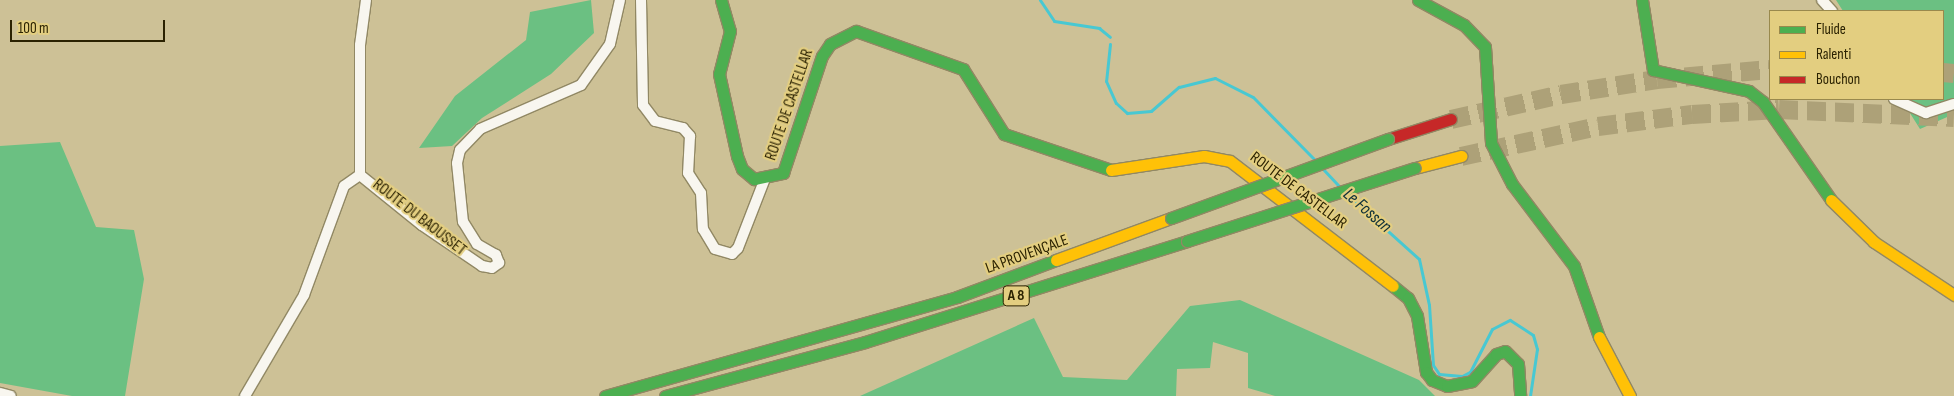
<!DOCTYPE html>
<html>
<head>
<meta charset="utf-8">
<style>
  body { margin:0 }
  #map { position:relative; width:1954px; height:396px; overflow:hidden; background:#cdc196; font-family:"Sofia Sans Condensed",sans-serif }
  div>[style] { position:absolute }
  .forest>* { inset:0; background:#6bc082 }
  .stream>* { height:3px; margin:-1.5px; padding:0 1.5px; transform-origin:1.5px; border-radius:1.5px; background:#48c8d2 }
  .highway-tunnel>* { height:19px; margin-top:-9.5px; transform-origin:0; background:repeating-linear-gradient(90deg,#ada178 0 19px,transparent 0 28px) }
  .roads { filter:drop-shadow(1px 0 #918864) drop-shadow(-1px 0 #918864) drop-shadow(0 1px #918864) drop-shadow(0 -1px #918864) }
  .street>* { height:10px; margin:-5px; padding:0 5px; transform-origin:5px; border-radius:5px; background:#f8f6ef }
  .fast>* { height:11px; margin:-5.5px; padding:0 5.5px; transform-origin:5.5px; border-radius:5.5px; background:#4caf50 }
  .slow>* { height:11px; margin:-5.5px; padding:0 5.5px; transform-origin:5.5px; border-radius:5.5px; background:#ffc107 }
  .jam>* { height:11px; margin:-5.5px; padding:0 5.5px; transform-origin:5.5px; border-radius:5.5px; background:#c62828 }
  .bridges { filter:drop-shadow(1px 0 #918864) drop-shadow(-1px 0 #918864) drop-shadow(0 1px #918864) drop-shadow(0 -1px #918864) }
  .fast-bridge>* { height:11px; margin:-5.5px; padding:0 5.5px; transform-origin:5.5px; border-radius:5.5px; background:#4caf50 }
  span { translate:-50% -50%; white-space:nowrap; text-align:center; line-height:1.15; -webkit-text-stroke:4.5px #e3ce80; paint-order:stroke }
  .shield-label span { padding:1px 4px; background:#e3ce80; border:1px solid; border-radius:4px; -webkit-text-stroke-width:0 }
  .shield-label { font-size:15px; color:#2b2201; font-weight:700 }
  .street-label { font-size:16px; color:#2b2201 }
  .water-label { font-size:18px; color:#103138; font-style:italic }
  .legend { position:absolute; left:1769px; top:10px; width:175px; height:90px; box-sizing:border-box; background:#e3ce80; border:1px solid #99894d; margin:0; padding:6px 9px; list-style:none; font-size:15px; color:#2b2201 }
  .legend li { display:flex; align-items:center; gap:10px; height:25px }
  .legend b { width:25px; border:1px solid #99894d }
  .scale { position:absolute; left:10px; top:20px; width:155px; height:22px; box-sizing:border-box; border:2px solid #2b2201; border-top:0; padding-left:6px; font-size:15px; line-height:18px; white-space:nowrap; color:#2b2201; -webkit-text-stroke:4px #e3ce80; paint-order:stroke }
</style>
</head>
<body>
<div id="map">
  <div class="forest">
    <div style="clip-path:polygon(591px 0,594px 33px,551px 74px,482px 118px,452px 146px,419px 148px,455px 96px,526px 40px,530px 12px)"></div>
    <div style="clip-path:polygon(1836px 0,1954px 0,1954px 114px,1920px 129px,1901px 99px,1943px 99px,1943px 11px,1843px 11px)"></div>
    <div style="clip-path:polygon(60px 142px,96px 227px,134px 230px,144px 279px,125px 396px,72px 396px,0 383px,0 146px)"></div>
    <div style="clip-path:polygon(1240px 300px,1419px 380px,1435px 396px,1275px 396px,1248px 388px,1248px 353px,1213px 342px,1210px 368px,1177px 369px,1176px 396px,860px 396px,1034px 318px,1063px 377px,1127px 380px,1190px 306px)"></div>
  </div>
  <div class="stream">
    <div style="left:1040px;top:0;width:25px;rotate:56deg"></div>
    <div style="left:1054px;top:21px;width:46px;rotate:8.8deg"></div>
    <div style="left:1099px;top:28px;width:14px;rotate:39deg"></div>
    <div style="left:1110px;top:44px;width:37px;rotate:96deg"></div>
    <div style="left:1106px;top:81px;width:24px;rotate:66deg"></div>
    <div style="left:1116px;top:103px;width:15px;rotate:42deg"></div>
    <div style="left:1127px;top:113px;width:24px;rotate:-5deg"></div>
    <div style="left:1151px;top:111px;width:37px;rotate:-41deg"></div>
    <div style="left:1179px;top:87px;width:37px;rotate:-14deg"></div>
    <div style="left:1215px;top:78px;width:42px;rotate:26.6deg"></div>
    <div style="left:1253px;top:97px;width:87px;rotate:45.5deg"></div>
    <div style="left:1323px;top:169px;width:23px;rotate:47deg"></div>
    <div style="left:1349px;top:196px;width:94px;rotate:42deg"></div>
    <div style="left:1419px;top:259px;width:47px;rotate:77.7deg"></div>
    <div style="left:1429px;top:305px;width:60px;rotate:86.2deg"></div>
    <div style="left:1433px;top:365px;width:11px;rotate:56deg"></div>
    <div style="left:1439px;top:374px;width:23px;rotate:5deg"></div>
    <div style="left:1462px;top:376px;width:9px;rotate:-27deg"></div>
    <div style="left:1470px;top:372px;width:48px;rotate:-62.9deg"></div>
    <div style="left:1492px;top:329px;width:20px;rotate:-27deg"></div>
    <div style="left:1510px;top:320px;width:27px;rotate:33deg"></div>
    <div style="left:1533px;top:335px;width:15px;rotate:74deg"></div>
    <div style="left:1537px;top:349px;width:48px;rotate:98.5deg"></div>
  </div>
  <div class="highway-tunnel">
    <div style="left:1943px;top:72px;width:11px;rotate:5deg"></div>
    <div style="left:1451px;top:119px;width:113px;rotate:-12.8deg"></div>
    <div style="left:1561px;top:94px;width:97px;rotate:-8.9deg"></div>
    <div style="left:1657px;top:79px;width:113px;rotate:-5.1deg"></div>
    <div style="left:1461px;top:156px;width:140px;rotate:-12.4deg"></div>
    <div style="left:1598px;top:126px;width:95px;rotate:-7.3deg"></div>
    <div style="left:1692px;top:114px;width:87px;rotate:-3.3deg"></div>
    <div style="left:1779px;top:109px;width:175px;rotate:2.6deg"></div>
  </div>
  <div class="roads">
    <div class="street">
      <div style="left:641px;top:0;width:105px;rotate:88.9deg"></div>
      <div style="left:643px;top:105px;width:20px;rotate:53deg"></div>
      <div style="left:655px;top:121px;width:29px;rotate:14deg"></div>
      <div style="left:683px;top:128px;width:11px;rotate:49deg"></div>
      <div style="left:690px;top:136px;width:37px;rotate:93deg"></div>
      <div style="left:688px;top:173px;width:24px;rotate:57deg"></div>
      <div style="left:701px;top:193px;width:36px;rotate:87deg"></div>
      <div style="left:703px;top:229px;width:23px;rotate:59deg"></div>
      <div style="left:715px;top:249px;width:18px;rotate:16deg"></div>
      <div style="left:732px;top:254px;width:8px;rotate:-45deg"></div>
      <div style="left:738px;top:248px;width:72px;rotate:-68.8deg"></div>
      <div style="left:1822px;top:0;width:15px;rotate:48deg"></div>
      <div style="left:1894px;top:99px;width:35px;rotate:24deg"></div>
      <div style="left:1926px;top:113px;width:29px;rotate:-18deg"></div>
      <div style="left:360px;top:175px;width:80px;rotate:38.9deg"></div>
      <div style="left:422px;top:225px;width:73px;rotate:34.3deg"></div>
      <div style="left:482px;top:266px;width:10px;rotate:11deg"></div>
      <div style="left:492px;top:268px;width:9px;rotate:-36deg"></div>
      <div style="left:499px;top:263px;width:9px;rotate:-111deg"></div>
      <div style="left:496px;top:255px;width:22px;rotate:-150deg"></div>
      <div style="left:477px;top:244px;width:26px;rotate:-122deg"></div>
      <div style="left:463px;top:222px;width:59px;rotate:-95.8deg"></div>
      <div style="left:457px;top:163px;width:13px;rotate:-77deg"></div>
      <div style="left:460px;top:150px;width:29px;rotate:-46deg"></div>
      <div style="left:480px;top:129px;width:110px;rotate:-23.5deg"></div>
      <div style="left:581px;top:85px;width:50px;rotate:-54.7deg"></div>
      <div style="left:610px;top:44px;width:45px;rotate:-77.2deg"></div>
      <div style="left:360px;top:175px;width:130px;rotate:-90deg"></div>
      <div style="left:360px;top:45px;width:45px;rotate:-82.4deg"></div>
      <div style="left:0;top:393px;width:11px;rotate:15deg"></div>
      <div style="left:245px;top:396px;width:117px;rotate:-59.7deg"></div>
      <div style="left:304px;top:295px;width:116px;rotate:-69.8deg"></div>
      <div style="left:344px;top:186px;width:19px;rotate:-35deg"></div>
    </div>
    <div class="fast">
      <div style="left:721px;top:0;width:32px;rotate:74deg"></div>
      <div style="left:730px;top:31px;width:44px;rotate:104.3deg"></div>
      <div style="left:719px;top:74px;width:84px;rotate:77.6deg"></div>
      <div style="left:737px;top:156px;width:14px;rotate:69deg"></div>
      <div style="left:742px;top:169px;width:16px;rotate:40deg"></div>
      <div style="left:754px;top:179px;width:30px;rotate:-12deg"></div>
      <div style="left:783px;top:173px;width:123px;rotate:-71.6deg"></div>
      <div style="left:822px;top:56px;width:14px;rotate:-56deg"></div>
      <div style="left:830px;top:44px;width:29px;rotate:-27deg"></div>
      <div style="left:856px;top:31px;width:114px;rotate:19.6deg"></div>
      <div style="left:963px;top:69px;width:77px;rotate:57.8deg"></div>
      <div style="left:1004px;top:134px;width:113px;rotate:18.6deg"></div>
      <div style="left:1418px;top:0;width:52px;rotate:28.5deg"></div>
      <div style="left:1464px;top:25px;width:30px;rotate:46deg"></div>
      <div style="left:1485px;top:47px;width:96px;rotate:86.4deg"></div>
      <div style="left:1491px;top:143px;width:46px;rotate:62.9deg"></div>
      <div style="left:1512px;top:184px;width:103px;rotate:52.9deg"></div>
      <div style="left:1574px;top:266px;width:75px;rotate:70.6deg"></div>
      <div style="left:1642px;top:0;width:71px;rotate:81.1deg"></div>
      <div style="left:1653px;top:70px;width:98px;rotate:12.3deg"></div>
      <div style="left:1749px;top:91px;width:18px;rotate:38deg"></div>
      <div style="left:1763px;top:102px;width:119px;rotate:55.2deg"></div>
      <div style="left:1393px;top:286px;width:19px;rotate:39deg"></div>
      <div style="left:1408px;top:298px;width:20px;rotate:63deg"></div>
      <div style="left:1417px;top:316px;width:57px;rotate:80.9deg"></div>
      <div style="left:1426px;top:372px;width:10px;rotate:53deg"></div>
      <div style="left:1432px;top:380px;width:16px;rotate:22deg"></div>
      <div style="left:1447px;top:386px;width:25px;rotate:-11deg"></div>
      <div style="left:1472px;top:381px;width:36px;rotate:-48deg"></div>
      <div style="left:1496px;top:354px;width:9px;rotate:-18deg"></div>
      <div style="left:1505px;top:351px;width:18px;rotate:45deg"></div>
      <div style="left:1518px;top:364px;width:32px;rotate:86deg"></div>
      <div style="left:605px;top:396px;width:366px;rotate:-15.7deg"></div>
      <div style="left:957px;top:297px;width:106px;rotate:-20.5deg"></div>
      <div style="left:665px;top:396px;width:207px;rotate:-15.1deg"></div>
      <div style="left:865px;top:342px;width:337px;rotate:-17.4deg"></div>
    </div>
    <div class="slow">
      <div style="left:1415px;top:168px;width:48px;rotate:-14.6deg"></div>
      <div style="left:1111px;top:170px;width:94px;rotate:-8.6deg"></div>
      <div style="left:1204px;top:156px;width:26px;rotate:11deg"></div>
      <div style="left:1230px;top:161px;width:205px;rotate:37.5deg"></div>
      <div style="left:1831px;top:200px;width:60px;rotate:44.3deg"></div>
      <div style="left:1874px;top:242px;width:96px;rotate:33.5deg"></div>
      <div style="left:1056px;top:260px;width:122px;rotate:-20.1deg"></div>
      <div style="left:1599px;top:337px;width:67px;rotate:62.3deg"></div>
    </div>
    <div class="jam">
      <div style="left:1388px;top:139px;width:66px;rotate:-17.6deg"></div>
    </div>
  </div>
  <div class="bridges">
    <div class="fast-bridge">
      <div style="left:1171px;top:218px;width:231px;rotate:-20deg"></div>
      <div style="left:1187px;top:241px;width:239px;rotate:-17.8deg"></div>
    </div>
  </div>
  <div class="shield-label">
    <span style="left:1016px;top:296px">A 8</span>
  </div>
  <div class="street-label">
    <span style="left:790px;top:105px;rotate:-71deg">ROUTE DE CASTELLAR</span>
    <span style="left:1298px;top:191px;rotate:37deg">ROUTE DE CASTELLAR</span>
    <span style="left:419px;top:218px;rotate:38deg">ROUTE DU BAOUSSET</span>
    <span style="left:1027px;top:255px;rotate:-20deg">LA PROVENÇALE</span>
  </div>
  <div class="water-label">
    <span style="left:1367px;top:211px;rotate:41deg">Le Fossan</span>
  </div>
  <ul class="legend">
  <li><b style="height:6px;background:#4caf50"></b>Fluide</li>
  <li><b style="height:6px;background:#ffc107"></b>Ralenti</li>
  <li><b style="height:6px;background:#c62828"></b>Bouchon</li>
  </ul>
  <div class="scale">100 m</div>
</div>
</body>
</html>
